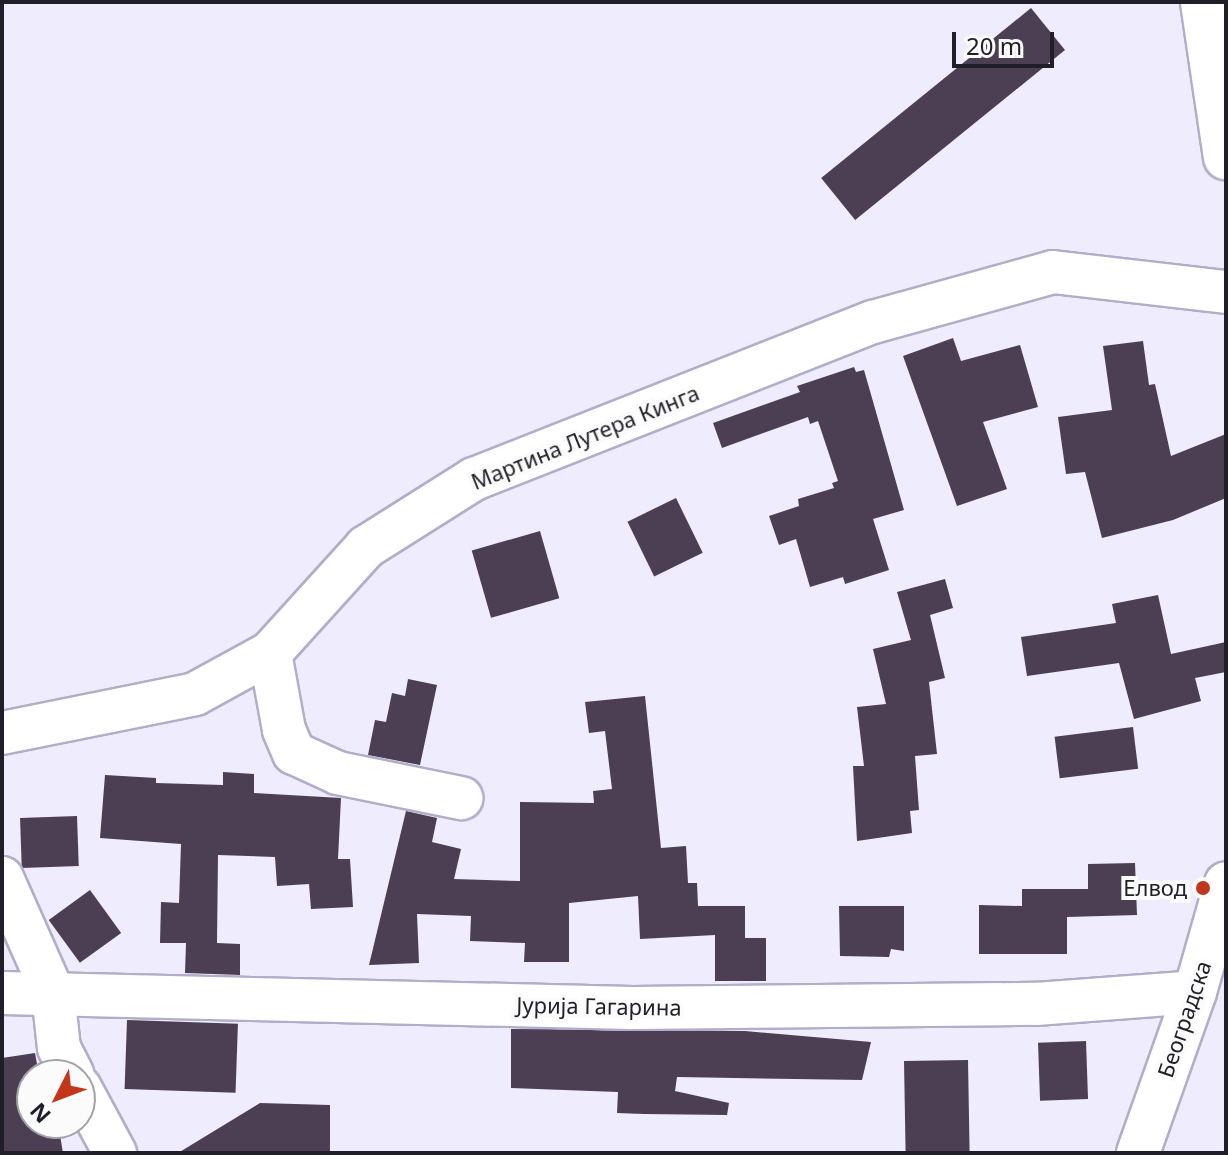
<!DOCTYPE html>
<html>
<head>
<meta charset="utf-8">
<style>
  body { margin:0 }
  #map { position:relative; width:1228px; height:1155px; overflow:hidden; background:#efecfd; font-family:"Noto Sans",sans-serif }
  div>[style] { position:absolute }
  .building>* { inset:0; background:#4c3e53; transform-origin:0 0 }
  .roads { filter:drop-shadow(2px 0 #b2adc8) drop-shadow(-2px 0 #b2adc8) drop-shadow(0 2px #b2adc8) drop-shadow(0 -2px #b2adc8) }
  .minor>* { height:42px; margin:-21px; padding:0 21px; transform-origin:21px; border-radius:21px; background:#fff }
  .major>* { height:44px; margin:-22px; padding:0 22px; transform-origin:22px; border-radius:22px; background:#fff }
  .dots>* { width:22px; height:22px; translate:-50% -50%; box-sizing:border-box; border:4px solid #fbfbfb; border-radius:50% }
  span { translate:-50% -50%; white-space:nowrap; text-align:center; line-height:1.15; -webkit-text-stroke:8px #fbfbfb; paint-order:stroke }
  .street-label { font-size:22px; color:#201e28 }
  .poi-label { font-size:22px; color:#201e28 }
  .right { translate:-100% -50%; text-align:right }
  .frame { position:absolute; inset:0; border:4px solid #201e28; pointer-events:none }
  .north { position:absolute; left:16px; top:1059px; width:80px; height:80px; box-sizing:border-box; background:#fbfbfb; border:2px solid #a3a3a7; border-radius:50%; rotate:228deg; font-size:22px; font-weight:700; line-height:32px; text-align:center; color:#201e28 }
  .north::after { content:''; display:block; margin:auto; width:28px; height:36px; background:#c2371b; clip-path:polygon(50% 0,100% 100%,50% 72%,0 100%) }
  .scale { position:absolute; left:952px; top:32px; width:102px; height:36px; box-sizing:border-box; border:4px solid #201e28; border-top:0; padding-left:10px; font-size:24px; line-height:28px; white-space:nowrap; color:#201e28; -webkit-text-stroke:6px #fbfbfb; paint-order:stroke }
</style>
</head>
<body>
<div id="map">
  <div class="building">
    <div style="left:1031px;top:8px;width:54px;height:270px;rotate:51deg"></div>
    <div style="clip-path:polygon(953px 338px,961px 361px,1020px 345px,1038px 407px,983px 422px,1007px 489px,957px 506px,903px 356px)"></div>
    <div style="clip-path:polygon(1143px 341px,1149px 385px,1155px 384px,1171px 456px,1226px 434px,1226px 498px,1173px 520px,1102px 538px,1085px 472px,1066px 474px,1058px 417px,1112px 410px,1103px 346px)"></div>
    <div style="clip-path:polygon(854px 367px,856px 372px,864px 370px,904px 510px,873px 519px,889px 570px,845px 584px,843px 577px,810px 587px,796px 539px,779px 545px,769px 516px,799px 506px,798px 499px,834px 488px,832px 483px,838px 481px,818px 421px,810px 424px,808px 417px,722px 448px,713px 423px,800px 392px,797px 386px)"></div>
    <div style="left:676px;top:498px;width:61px;height:54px;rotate:64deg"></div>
    <div style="left:540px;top:531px;width:70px;height:71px;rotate:74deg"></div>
    <div style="clip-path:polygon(945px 579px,953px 608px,930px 615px,945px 678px,929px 682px,937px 754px,915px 756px,919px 810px,910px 811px,912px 833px,857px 841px,853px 766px,864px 766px,857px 707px,886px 704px,873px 649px,911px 640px,897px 592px)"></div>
    <div style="clip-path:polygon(1158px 595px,1171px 654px,1226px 642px,1226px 672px,1195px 678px,1201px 701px,1134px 719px,1119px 663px,1027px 676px,1021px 637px,1116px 623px,1112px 604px)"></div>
    <div style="clip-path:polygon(408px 679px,437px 685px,420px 765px,368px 755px,375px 720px,386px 722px,392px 693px,405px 696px)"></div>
    <div style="clip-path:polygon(645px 696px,661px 848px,686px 846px,688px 883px,697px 883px,698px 906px,745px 906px,745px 938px,766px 938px,766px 981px,715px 981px,715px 935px,640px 939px,638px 896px,569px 903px,569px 962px,524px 962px,525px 943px,470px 941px,471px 916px,417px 914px,419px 963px,369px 965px,406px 811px,437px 818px,432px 842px,461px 849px,454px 879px,520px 881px,520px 802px,594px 803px,593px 791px,612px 789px,605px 731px,589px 733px,585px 702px)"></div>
    <div style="left:1133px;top:727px;width:42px;height:79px;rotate:83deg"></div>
    <div style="clip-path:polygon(223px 772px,254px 774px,254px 793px,341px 798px,338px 859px,350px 859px,353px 907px,311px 909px,309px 884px,277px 886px,275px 857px,218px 855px,217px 943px,240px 944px,240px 975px,185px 973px,186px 943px,160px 943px,161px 902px,179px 903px,181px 844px,100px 838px,105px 775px,156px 778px,156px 783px,223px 785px)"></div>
    <div style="left:77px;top:816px;width:50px;height:57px;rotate:88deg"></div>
    <div style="clip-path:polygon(1135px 863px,1137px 915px,1067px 917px,1067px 954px,979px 954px,979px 905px,1022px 906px,1022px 889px,1088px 889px,1088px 864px)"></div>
    <div style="left:90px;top:890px;width:53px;height:51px;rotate:54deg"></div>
    <div style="clip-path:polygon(839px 906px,904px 906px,904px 951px,891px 949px,889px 957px,840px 956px)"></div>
    <div style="left:127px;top:1020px;width:111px;height:69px;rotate:2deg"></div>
    <div style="clip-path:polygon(511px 1029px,745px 1031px,871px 1042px,862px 1080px,677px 1077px,675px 1091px,729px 1103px,727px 1115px,644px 1114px,617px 1113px,618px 1092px,511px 1088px)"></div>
    <div style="left:1086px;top:1041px;width:58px;height:48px;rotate:88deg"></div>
    <div style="clip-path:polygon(35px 1053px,39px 1075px,32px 1075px,32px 1123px,58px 1123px,63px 1153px,2px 1153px,2px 1058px)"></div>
    <div style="left:968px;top:1060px;width:93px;height:64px;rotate:89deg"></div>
    <div style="clip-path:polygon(260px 1103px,330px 1105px,330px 1153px,178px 1153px)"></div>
  </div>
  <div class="roads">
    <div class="minor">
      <div style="left:270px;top:653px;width:78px;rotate:79.7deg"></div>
      <div style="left:284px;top:730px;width:25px;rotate:67deg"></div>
      <div style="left:294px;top:753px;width:48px;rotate:24.4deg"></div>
      <div style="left:338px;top:773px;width:126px;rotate:11.5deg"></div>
      <div style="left:2px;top:733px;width:197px;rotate:-11.4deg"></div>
      <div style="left:195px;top:694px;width:85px;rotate:-28.7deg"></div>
      <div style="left:270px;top:653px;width:143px;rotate:-47.8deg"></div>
      <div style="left:366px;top:547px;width:128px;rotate:-32.2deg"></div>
      <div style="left:474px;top:479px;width:429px;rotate:-21.5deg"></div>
      <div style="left:873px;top:322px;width:187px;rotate:-15.5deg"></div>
      <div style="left:1053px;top:272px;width:174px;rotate:6.6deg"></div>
      <div style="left:2px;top:878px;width:126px;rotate:66.1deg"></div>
      <div style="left:53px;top:993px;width:55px;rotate:83.8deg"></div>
      <div style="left:59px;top:1048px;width:30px;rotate:63deg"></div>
      <div style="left:2px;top:993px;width:630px;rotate:1.36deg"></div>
      <div style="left:632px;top:1008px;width:404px;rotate:-0.6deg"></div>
      <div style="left:1036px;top:1004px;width:159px;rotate:-4.3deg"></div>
      <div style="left:80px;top:1088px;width:74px;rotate:61.7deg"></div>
      <div style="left:1138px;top:1153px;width:171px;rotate:-70.5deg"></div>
      <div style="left:1195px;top:992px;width:113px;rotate:-74.1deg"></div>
    </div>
    <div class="major">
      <div style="left:1203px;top:2px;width:157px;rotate:81.6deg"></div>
    </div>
  </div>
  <div class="dots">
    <div style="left:1203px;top:888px;background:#c2371b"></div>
  </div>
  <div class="street-label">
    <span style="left:585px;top:437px;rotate:-22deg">Мартина Лутера Кинга</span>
    <span style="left:599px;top:1006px;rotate:1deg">Јурија Гагарина</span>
    <span style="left:1184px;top:1019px;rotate:-71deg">Београдска</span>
  </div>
  <div class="poi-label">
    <span class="right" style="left:1187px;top:888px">Елвод</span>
  </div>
  <div class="frame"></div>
  <div class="north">N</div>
  <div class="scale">20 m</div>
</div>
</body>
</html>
